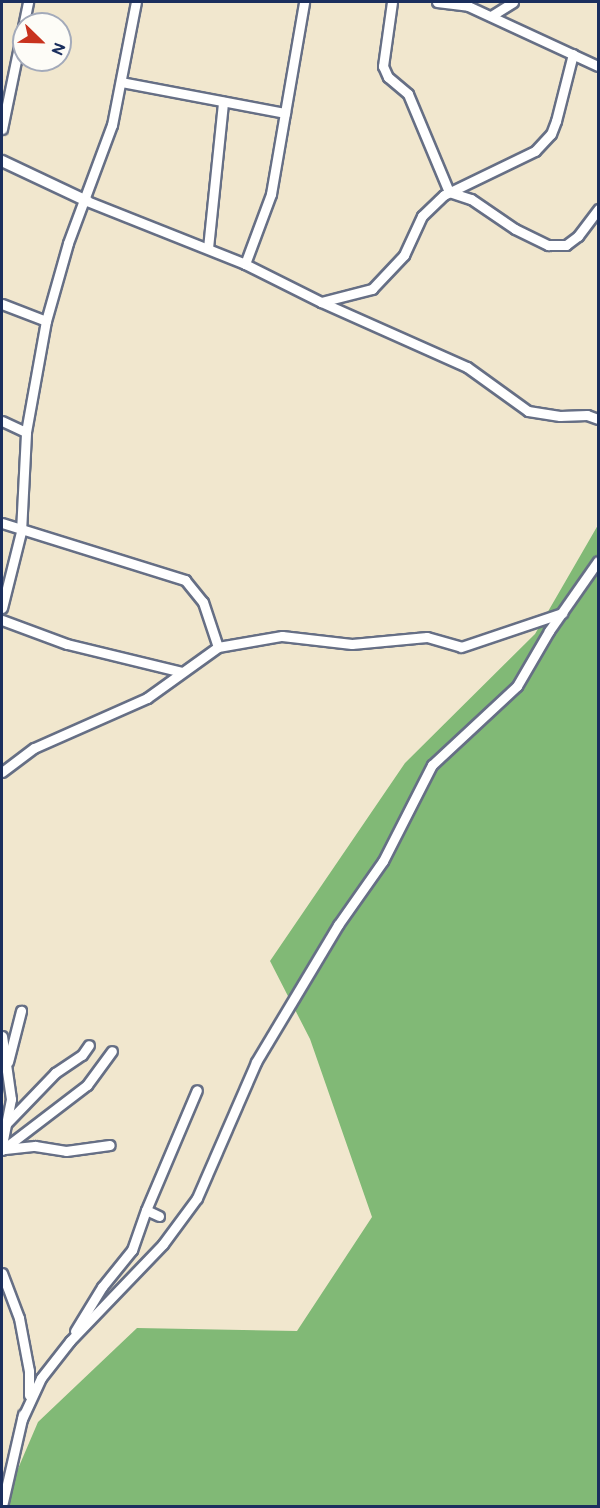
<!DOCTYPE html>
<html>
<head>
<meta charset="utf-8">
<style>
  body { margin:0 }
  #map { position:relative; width:600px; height:1508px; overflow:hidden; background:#f1e7ce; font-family:"Balsamiq Sans",sans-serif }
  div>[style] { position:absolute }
  .forest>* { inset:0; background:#81b976 }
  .roads { filter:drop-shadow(2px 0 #666f85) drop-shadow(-2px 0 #666f85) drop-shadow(0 2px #666f85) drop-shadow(0 -2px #666f85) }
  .minor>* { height:9px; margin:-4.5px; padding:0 4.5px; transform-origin:4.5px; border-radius:4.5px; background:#fff }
  .tertiary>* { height:10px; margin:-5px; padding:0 5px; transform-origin:5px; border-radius:5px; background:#fff }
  span { translate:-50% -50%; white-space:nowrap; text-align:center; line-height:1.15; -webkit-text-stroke:4.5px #fdfcf7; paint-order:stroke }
  .frame { position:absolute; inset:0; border:3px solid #1b2f5e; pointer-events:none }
  .north { position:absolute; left:12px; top:12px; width:60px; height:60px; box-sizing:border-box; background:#fdfcf7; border:2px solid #a3aaba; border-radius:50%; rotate:113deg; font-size:16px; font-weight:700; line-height:24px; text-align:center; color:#1b2f5e }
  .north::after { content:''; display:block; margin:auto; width:21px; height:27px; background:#c8321e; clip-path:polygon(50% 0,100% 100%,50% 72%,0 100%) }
</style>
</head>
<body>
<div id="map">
  <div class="forest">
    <div style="clip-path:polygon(598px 525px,598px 1506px,2px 1506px,38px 1422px,137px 1328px,297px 1331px,372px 1217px,310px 1039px,270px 961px,405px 763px,535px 634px)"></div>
  </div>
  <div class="roads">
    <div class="minor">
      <div style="left:392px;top:2px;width:65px;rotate:98deg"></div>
      <div style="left:383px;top:66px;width:12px;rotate:66deg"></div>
      <div style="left:388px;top:77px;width:26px;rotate:40deg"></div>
      <div style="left:408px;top:94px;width:106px;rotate:67.3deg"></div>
      <div style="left:449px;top:192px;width:23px;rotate:18deg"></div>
      <div style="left:471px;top:199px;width:53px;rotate:34.3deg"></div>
      <div style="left:515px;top:229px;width:37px;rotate:26deg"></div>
      <div style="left:548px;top:245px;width:18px"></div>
      <div style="left:566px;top:245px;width:15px;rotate:-37deg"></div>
      <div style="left:578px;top:236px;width:34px;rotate:-53deg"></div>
      <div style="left:437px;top:2px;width:31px;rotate:7deg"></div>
      <div style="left:468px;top:6px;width:143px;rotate:24.8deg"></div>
      <div style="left:491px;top:16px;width:26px;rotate:-32deg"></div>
      <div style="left:121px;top:82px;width:167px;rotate:10.7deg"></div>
      <div style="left:2px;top:129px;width:130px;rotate:-78.4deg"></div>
      <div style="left:87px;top:201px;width:170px;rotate:21.7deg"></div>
      <div style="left:245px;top:264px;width:85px;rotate:26.6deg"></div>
      <div style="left:321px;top:302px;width:160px;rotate:24deg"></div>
      <div style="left:467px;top:367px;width:75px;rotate:35.8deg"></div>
      <div style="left:528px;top:411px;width:32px;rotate:9deg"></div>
      <div style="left:560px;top:416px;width:27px;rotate:-2deg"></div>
      <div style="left:587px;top:415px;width:12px;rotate:20deg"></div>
      <div style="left:208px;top:248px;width:147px;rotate:-84.1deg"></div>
      <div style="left:245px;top:264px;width:75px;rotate:-69.6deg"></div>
      <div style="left:271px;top:194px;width:195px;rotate:-80.2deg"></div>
      <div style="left:321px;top:302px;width:53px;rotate:-14.3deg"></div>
      <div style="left:372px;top:289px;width:47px;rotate:-46.7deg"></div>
      <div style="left:404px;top:255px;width:43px;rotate:-65.2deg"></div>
      <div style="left:422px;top:216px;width:30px;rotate:-44deg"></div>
      <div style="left:444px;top:195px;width:101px;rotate:-25.8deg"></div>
      <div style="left:535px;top:151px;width:23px;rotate:-47deg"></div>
      <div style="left:551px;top:134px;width:14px;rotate:-69deg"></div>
      <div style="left:556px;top:121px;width:69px;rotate:-75.8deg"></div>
      <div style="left:2px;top:304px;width:47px;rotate:21.1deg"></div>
      <div style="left:2px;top:421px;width:26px;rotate:25deg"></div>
      <div style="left:2px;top:523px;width:192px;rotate:17.3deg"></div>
      <div style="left:185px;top:580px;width:28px;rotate:51deg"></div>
      <div style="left:203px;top:602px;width:47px;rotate:71.6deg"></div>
      <div style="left:2px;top:608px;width:78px;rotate:-76deg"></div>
      <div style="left:21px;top:532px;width:100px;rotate:-87.1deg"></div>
      <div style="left:26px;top:432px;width:113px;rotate:-79.8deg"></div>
      <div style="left:46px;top:321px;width:81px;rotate:-74.2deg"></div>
      <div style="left:68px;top:243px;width:126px;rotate:-69.6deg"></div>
      <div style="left:112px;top:125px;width:125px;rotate:-79deg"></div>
      <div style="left:2px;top:620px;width:69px;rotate:20.3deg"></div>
      <div style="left:67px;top:644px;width:118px;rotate:13.7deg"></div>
      <div style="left:2px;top:772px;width:40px;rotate:-37deg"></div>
      <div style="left:34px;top:748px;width:124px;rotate:-23.9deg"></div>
      <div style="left:147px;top:698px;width:87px;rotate:-35.7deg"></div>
      <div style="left:218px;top:647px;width:65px;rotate:-9.8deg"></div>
      <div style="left:282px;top:636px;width:70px;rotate:6.5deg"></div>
      <div style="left:352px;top:644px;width:75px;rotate:-5.3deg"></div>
      <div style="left:427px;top:637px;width:35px;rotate:16deg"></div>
      <div style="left:461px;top:647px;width:107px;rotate:-18.6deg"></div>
      <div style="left:2px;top:1036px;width:64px;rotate:81.9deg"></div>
      <div style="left:11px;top:1099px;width:47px;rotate:101.1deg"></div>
      <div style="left:8px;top:1062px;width:53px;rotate:-75.7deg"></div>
      <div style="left:6px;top:1124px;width:71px;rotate:-46.1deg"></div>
      <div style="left:55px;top:1073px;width:32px;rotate:-34deg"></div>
      <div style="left:82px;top:1055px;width:12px;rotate:-55deg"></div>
      <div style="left:5px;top:1149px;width:30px;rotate:-6deg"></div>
      <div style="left:35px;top:1146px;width:31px;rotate:9deg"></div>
      <div style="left:66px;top:1151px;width:44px;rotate:-7.8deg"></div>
      <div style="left:2px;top:1150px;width:107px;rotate:-37.4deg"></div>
      <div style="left:87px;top:1085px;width:42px;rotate:-53.7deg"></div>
      <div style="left:159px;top:1216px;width:14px;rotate:-155deg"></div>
      <div style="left:146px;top:1210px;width:130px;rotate:-67deg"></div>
      <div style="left:2px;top:1273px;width:48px;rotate:69.3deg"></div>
      <div style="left:19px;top:1318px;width:54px;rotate:79.3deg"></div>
      <div style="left:29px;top:1371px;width:24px;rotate:90deg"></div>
      <div style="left:75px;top:1331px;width:52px;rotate:-58.5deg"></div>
      <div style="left:102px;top:1287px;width:48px;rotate:-51deg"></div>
      <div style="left:132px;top:1250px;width:42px;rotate:-70.7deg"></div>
      <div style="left:22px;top:1419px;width:45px;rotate:-65.1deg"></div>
      <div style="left:41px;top:1378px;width:47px;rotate:-51.9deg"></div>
      <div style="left:70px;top:1341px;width:134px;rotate:-46.2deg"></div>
      <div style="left:163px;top:1244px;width:57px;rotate:-53.5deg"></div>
      <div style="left:197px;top:1198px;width:148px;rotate:-66.5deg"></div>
      <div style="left:256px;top:1062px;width:160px;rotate:-59.1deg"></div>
      <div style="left:338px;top:925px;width:78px;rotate:-54.9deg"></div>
      <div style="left:383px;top:861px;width:108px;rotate:-63deg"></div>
      <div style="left:432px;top:765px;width:116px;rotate:-42.9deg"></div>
      <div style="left:517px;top:686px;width:64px;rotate:-59.8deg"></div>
      <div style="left:549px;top:631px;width:85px;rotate:-55deg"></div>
      <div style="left:2px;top:1506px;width:94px;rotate:-77.1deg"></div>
    </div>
    <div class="tertiary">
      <div style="left:2px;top:161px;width:94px;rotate:25.2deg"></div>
    </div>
  </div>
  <div class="frame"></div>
  <div class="north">N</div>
</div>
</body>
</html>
